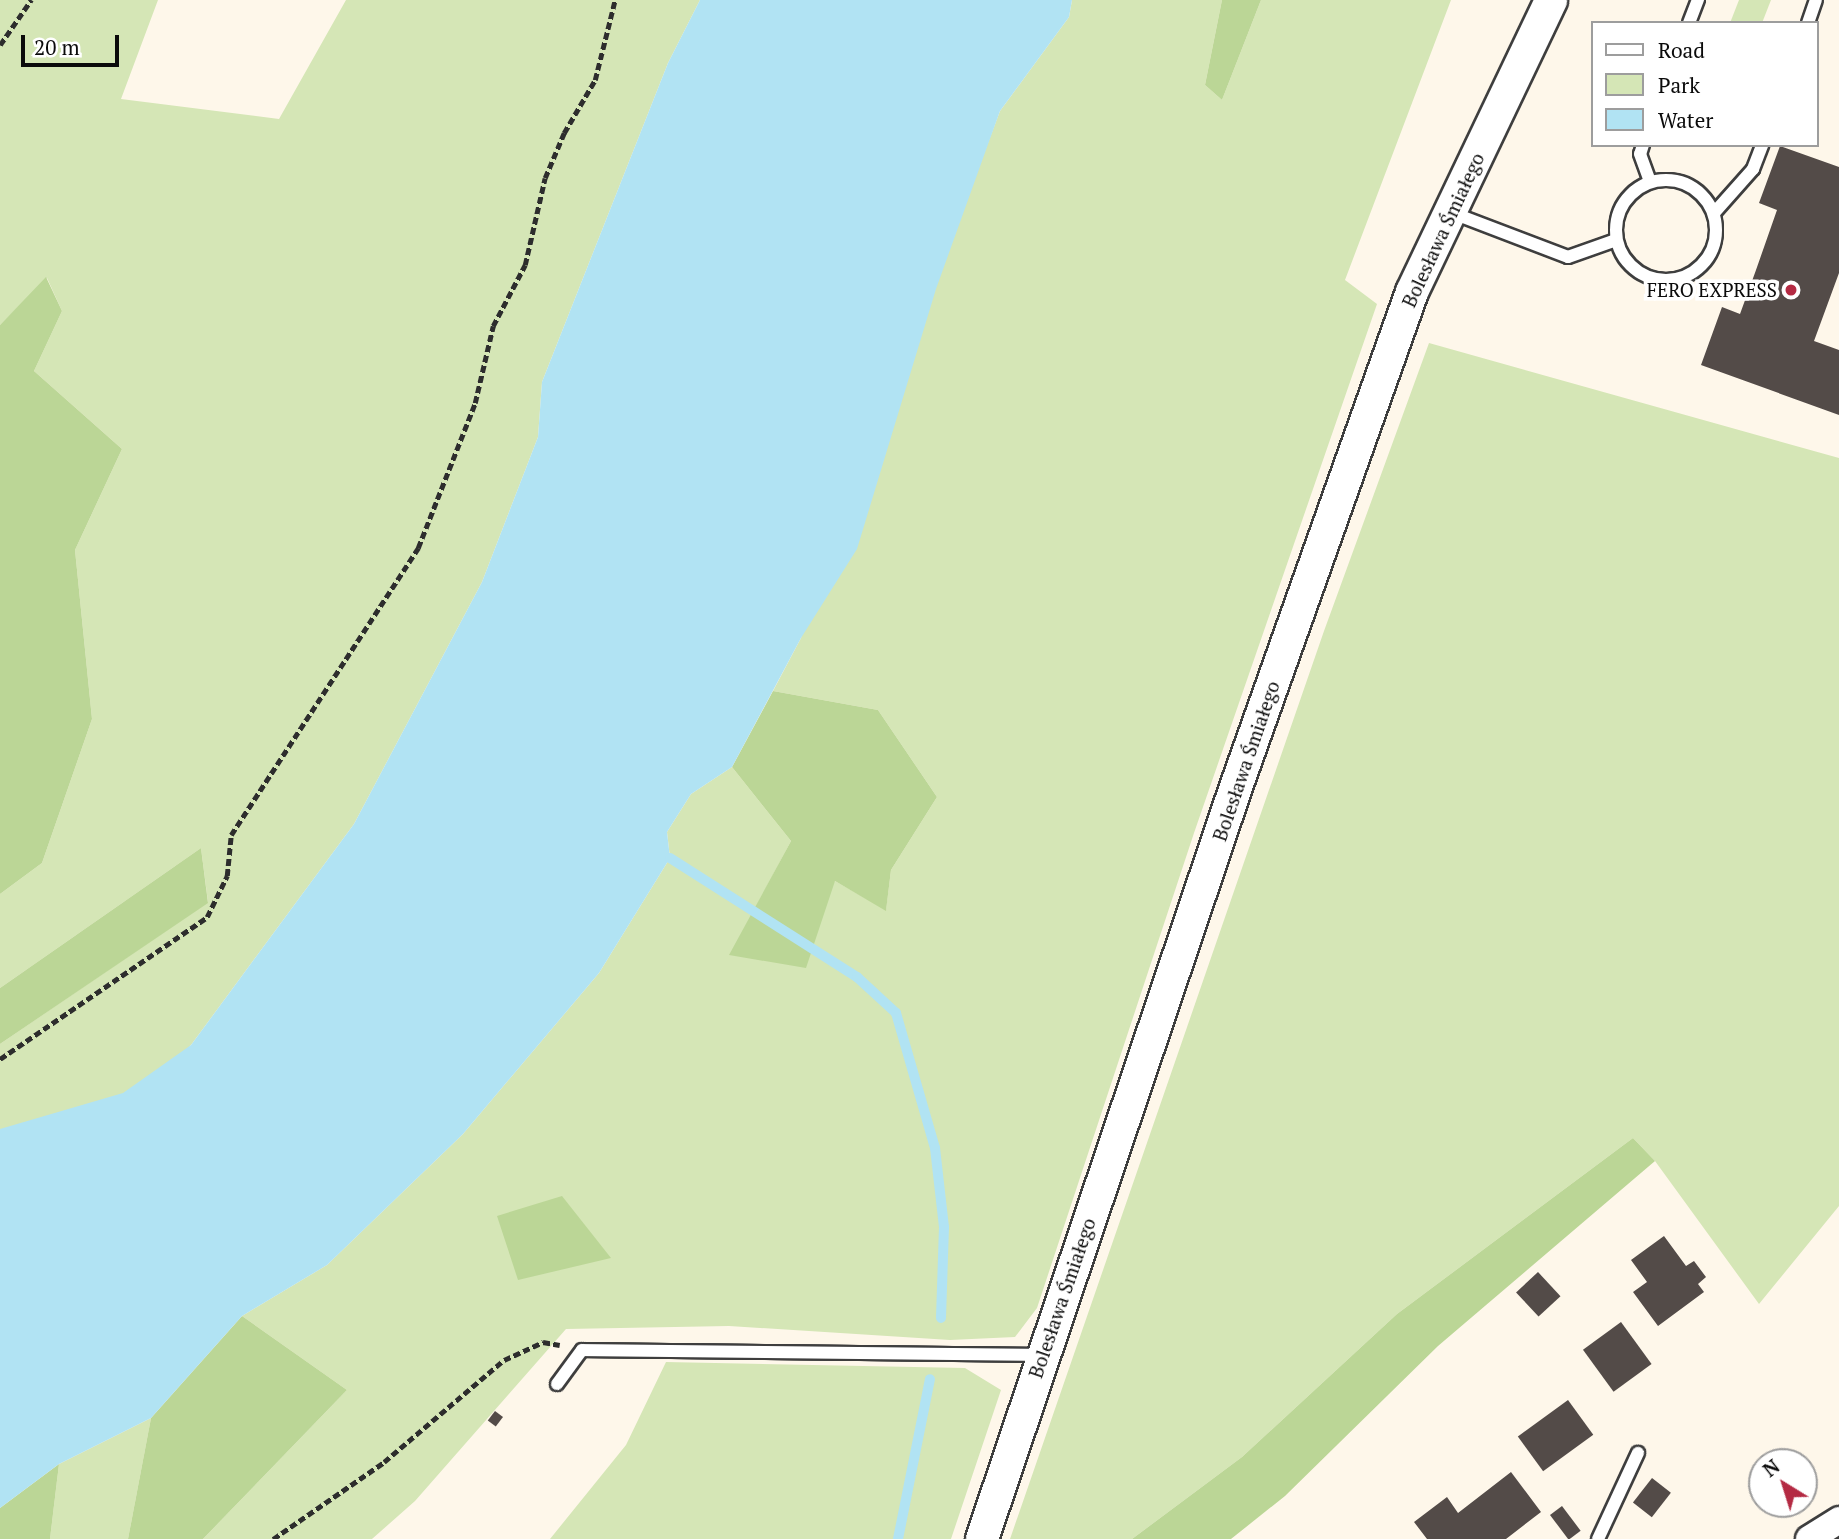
<!DOCTYPE html>
<html>
<head>
<meta charset="utf-8">
<style>
  body { margin:0 }
  #map { position:relative; width:1839px; height:1539px; overflow:hidden; background:#fef7ea; font-family:"PT Serif",serif }
  div>[style] { position:absolute }
  .green>* { inset:0; background:#d5e6b6 }
  .forest>* { inset:0; background:#bbd696 }
  .water>* { inset:0; background:#b1e3f3 }
  .stream>* { height:10px; margin:-5px; padding:0 5px; transform-origin:5px; border-radius:5px; background:#b1e3f3 }
  .building>* { inset:0; background:#534b48; transform-origin:0 0 }
  .path>* { height:4.5px; margin-top:-2.25px; transform-origin:0; background:repeating-linear-gradient(90deg,#2d2d2d 0 7px,transparent 0 10.5px) }
  .roads { filter:drop-shadow(2px 0 #3e3e3e) drop-shadow(-2px 0 #3e3e3e) drop-shadow(0 2px #3e3e3e) drop-shadow(0 -2px #3e3e3e) }
  .service>* { height:12px; margin:-6px; padding:0 6px; transform-origin:6px; border-radius:6px; background:#fff }
  .service>.ring { margin:-6px; padding:0; box-sizing:content-box; background:none; border:12px solid #fff; border-radius:50% }
  .minor>* { height:26px; margin:-13px; padding:0 13px; transform-origin:13px; border-radius:13px; background:#fff }
  .tertiary>* { height:32px; margin:-16px; padding:0 16px; transform-origin:16px; border-radius:16px; background:#fff }
  .dots>* { width:19px; height:19px; translate:-50% -50%; box-sizing:border-box; border:4px solid #fff; border-radius:50% }
  span { translate:-50% -50%; white-space:nowrap; text-align:center; line-height:1.15; -webkit-text-stroke:7px #fff; paint-order:stroke }
  .street-label { font-size:19px; color:#0b0b0b }
  .poi-label { font-size:19px; color:#0b0b0b }
  .right { translate:-100% -50%; text-align:right }
  .legend { position:absolute; left:1591px; top:21px; width:228px; height:126px; box-sizing:border-box; background:#fff; border:2px solid #9d9d9d; margin:0; padding:9px 12px; list-style:none; font-size:21px; color:#0b0b0b }
  .legend li { display:flex; align-items:center; gap:14px; height:35px }
  .legend b { width:35px; border:2px solid #9d9d9d }
  .north { position:absolute; left:1748px; top:1448px; width:70px; height:70px; box-sizing:border-box; background:#fff; border:2px solid #9d9d9d; border-radius:50%; rotate:322deg; font-size:19px; font-weight:700; line-height:28px; text-align:center; color:#0b0b0b }
  .north::after { content:''; display:block; margin:auto; width:24px; height:32px; background:#b42a43; clip-path:polygon(50% 0,100% 100%,50% 72%,0 100%) }
  .scale { position:absolute; left:21px; top:35px; width:98px; height:32px; box-sizing:border-box; border:4px solid #0b0b0b; border-top:0; padding-left:9px; font-size:21px; line-height:24px; white-space:nowrap; color:#0b0b0b; -webkit-text-stroke:5px #fff; paint-order:stroke }
</style>
</head>
<body>
<div id="map">
  <div class="green">
    <div style="clip-path:polygon(0 0,158px 0,121px 99px,279px 119px,346px 0,700px 0,668px 63px,542px 382px,538px 437px,482px 582px,354px 824px,191px 1045px,116px 1119px,0 1152px,0 1044px,208px 902px,201px 848px,0 988px,0 894px,42px 863px,92px 719px,75px 550px,122px 449px,34px 371px,62px 311px,47px 278px,0 325px)"></div>
    <div style="clip-path:polygon(1072px 0,1222px 0,1205px 85px,1222px 100px,1261px 0,1451px 0,1345px 280px,1377px 304px,1194px 833px,1037px 1308px,1015px 1337px,950px 1340px,729px 1326px,566px 1329px,415px 1501px,372px 1539px,203px 1539px,347px 1390px,242px 1316px,327px 1265px,463px 1134px,599px 973px,670px 858px,667px 832px,691px 794px,732px 767px,791px 841px,730px 955px,835px 881px,886px 910px,891px 870px,937px 797px,878px 710px,773px 691px,801px 638px,1000px 111px,1069px 17px)"></div>
    <div style="clip-path:polygon(1739px 0,1771px 0,1762px 23px,1730px 23px)"></div>
    <div style="clip-path:polygon(1429px 343px,1839px 458px,1839px 1206px,1759px 1304px,1655px 1161px,1633px 1138px,1397px 1314px,1242px 1457px,1132px 1539px,1010px 1539px,1324px 631px)"></div>
    <div style="clip-path:polygon(666px 1362px,965px 1368px,1001px 1390px,951px 1539px,550px 1539px,626px 1445px)"></div>
    <div style="clip-path:polygon(151px 1418px,128px 1539px,50px 1539px,59px 1464px)"></div>
  </div>
  <div class="forest">
    <div style="clip-path:polygon(1222px 0,1261px 0,1222px 100px,1205px 85px)"></div>
    <div style="clip-path:polygon(46px 277px,62px 311px,34px 371px,122px 449px,75px 550px,92px 719px,42px 863px,0 894px,0 325px)"></div>
    <div style="clip-path:polygon(773px 691px,878px 710px,937px 797px,891px 870px,886px 911px,835px 881px,806px 968px,729px 955px,791px 841px,732px 767px)"></div>
    <div style="clip-path:polygon(201px 848px,208px 903px,0 1044px,0 988px)"></div>
    <div style="clip-path:polygon(1633px 1138px,1655px 1161px,1438px 1346px,1285px 1496px,1231px 1539px,1132px 1539px,1242px 1457px,1397px 1314px)"></div>
    <div style="clip-path:polygon(562px 1196px,611px 1258px,518px 1280px,497px 1216px)"></div>
    <div style="clip-path:polygon(242px 1316px,347px 1390px,203px 1539px,128px 1539px,151px 1418px)"></div>
    <div style="clip-path:polygon(59px 1464px,50px 1539px,0 1539px,0 1508px)"></div>
  </div>
  <div class="water">
    <div style="clip-path:polygon(700px 0,1072px 0,1069px 17px,1000px 111px,936px 289px,857px 549px,801px 638px,732px 767px,691px 794px,667px 832px,670px 858px,599px 973px,463px 1134px,327px 1265px,242px 1316px,151px 1418px,59px 1464px,0 1508px,0 1129px,123px 1093px,191px 1045px,354px 824px,482px 582px,538px 437px,542px 382px,668px 63px)"></div>
  </div>
  <div class="stream">
    <div style="left:670px;top:858px;width:222px;rotate:32.5deg"></div>
    <div style="left:857px;top:977px;width:53px;rotate:42.7deg"></div>
    <div style="left:896px;top:1013px;width:141px;rotate:73.9deg"></div>
    <div style="left:935px;top:1148px;width:80px;rotate:83.5deg"></div>
    <div style="left:944px;top:1227px;width:91px;rotate:91.9deg"></div>
    <div style="left:898px;top:1539px;width:163px;rotate:-78.7deg"></div>
  </div>
  <div class="building">
    <div style="clip-path:polygon(1780px 146px,1839px 167px,1839px 273px,1814px 341px,1839px 350px,1839px 415px,1701px 365px,1722px 307px,1740px 314px,1756px 270px,1777px 210px,1759px 203px)"></div>
    <div style="clip-path:polygon(1664px 1236px,1686px 1266px,1694px 1261px,1706px 1277px,1698px 1284px,1704px 1292px,1658px 1326px,1633px 1292px,1647px 1282px,1631px 1260px)"></div>
    <div style="left:1538px;top:1272px;width:33px;height:30px;rotate:47deg"></div>
    <div style="left:1621px;top:1322px;width:52px;height:47px;rotate:54deg"></div>
    <div style="left:1568px;top:1400px;width:43px;height:62px;rotate:54deg"></div>
    <div style="left:495px;top:1411px;width:10px;height:12px;rotate:37deg"></div>
    <div style="clip-path:polygon(1511px 1472px,1541px 1512px,1506px 1539px,1427px 1539px,1414px 1522px,1447px 1497px,1458px 1513px)"></div>
    <div style="left:1652px;top:1478px;width:24px;height:31px;rotate:38deg"></div>
    <div style="left:1562px;top:1506px;width:31px;height:15px;rotate:53deg"></div>
  </div>
  <div class="path">
    <div style="left:0;top:45px;width:55px;rotate:-55.4deg"></div>
    <div style="left:0;top:1059px;width:251px;rotate:-34.4deg"></div>
    <div style="left:207px;top:917px;width:46px;rotate:-64deg"></div>
    <div style="left:227px;top:876px;width:41px;rotate:-84.4deg"></div>
    <div style="left:231px;top:835px;width:343px;rotate:-56.9deg"></div>
    <div style="left:418px;top:548px;width:156px;rotate:-68.5deg"></div>
    <div style="left:475px;top:403px;width:79px;rotate:-76.8deg"></div>
    <div style="left:493px;top:326px;width:69px;rotate:-62.3deg"></div>
    <div style="left:525px;top:265px;width:89px;rotate:-77.1deg"></div>
    <div style="left:545px;top:178px;width:49px;rotate:-67.1deg"></div>
    <div style="left:564px;top:133px;width:61px;rotate:-59.7deg"></div>
    <div style="left:595px;top:80px;width:82px;rotate:-76deg"></div>
    <div style="left:273px;top:1539px;width:135px;rotate:-34.7deg"></div>
    <div style="left:384px;top:1462px;width:157px;rotate:-40.4deg"></div>
    <div style="left:504px;top:1360px;width:43px;rotate:-24.8deg"></div>
    <div style="left:543px;top:1342px;width:17px;rotate:10deg"></div>
  </div>
  <div class="roads">
    <div class="service">
      <div style="left:1689px;top:23px;width:25px;rotate:-69deg"></div>
      <div style="left:1808px;top:23px;width:24px;rotate:-71deg"></div>
      <div style="left:1643px;top:145px;width:9px;rotate:108deg"></div>
      <div style="left:1640px;top:154px;width:29px;rotate:70deg"></div>
      <div class="ring" style="left:1616px;top:180px;width:88px;height:88px"></div>
      <div style="left:1450px;top:212px;width:126px;rotate:20.9deg"></div>
      <div style="left:1568px;top:257px;width:51px;rotate:-19.5deg"></div>
      <div style="left:1714px;top:213px;width:59px;rotate:-48.4deg"></div>
      <div style="left:1753px;top:169px;width:26px;rotate:-69deg"></div>
      <div style="left:557px;top:1384px;width:42px;rotate:-53.7deg"></div>
      <div style="left:582px;top:1350px;width:460px;rotate:0.6deg"></div>
      <div style="left:1598px;top:1539px;width:95px;rotate:-65.1deg"></div>
    </div>
    <div class="minor">
      <div style="left:1809px;top:1539px;width:36px;rotate:-32deg"></div>
    </div>
    <div class="tertiary">
      <div style="left:982px;top:1539px;width:794px;rotate:-71.34deg"></div>
      <div style="left:1236px;top:787px;width:525px;rotate:-70.43deg"></div>
      <div style="left:1412px;top:292px;width:323px;rotate:-64.5deg"></div>
    </div>
  </div>
  <div class="dots">
    <div style="left:1791px;top:290px;background:#b42a43"></div>
  </div>
  <div class="street-label">
    <span style="left:1443px;top:230px;rotate:-65deg">Bolesława Śmiałego</span>
    <span style="left:1246px;top:761px;rotate:-71deg">Bolesława Śmiałego</span>
    <span style="left:1062px;top:1298px;rotate:-71deg">Bolesława Śmiałego</span>
  </div>
  <div class="poi-label">
    <span class="right" style="left:1777px;top:290px">FERO EXPRESS</span>
  </div>
  <ul class="legend">
  <li><b style="height:9px;background:#fff"></b>Road</li>
  <li><b style="height:19px;background:#d5e6b6"></b>Park</li>
  <li><b style="height:19px;background:#b1e3f3"></b>Water</li>
  </ul>
  <div class="north">N</div>
  <div class="scale">20 m</div>
</div>
</body>
</html>
